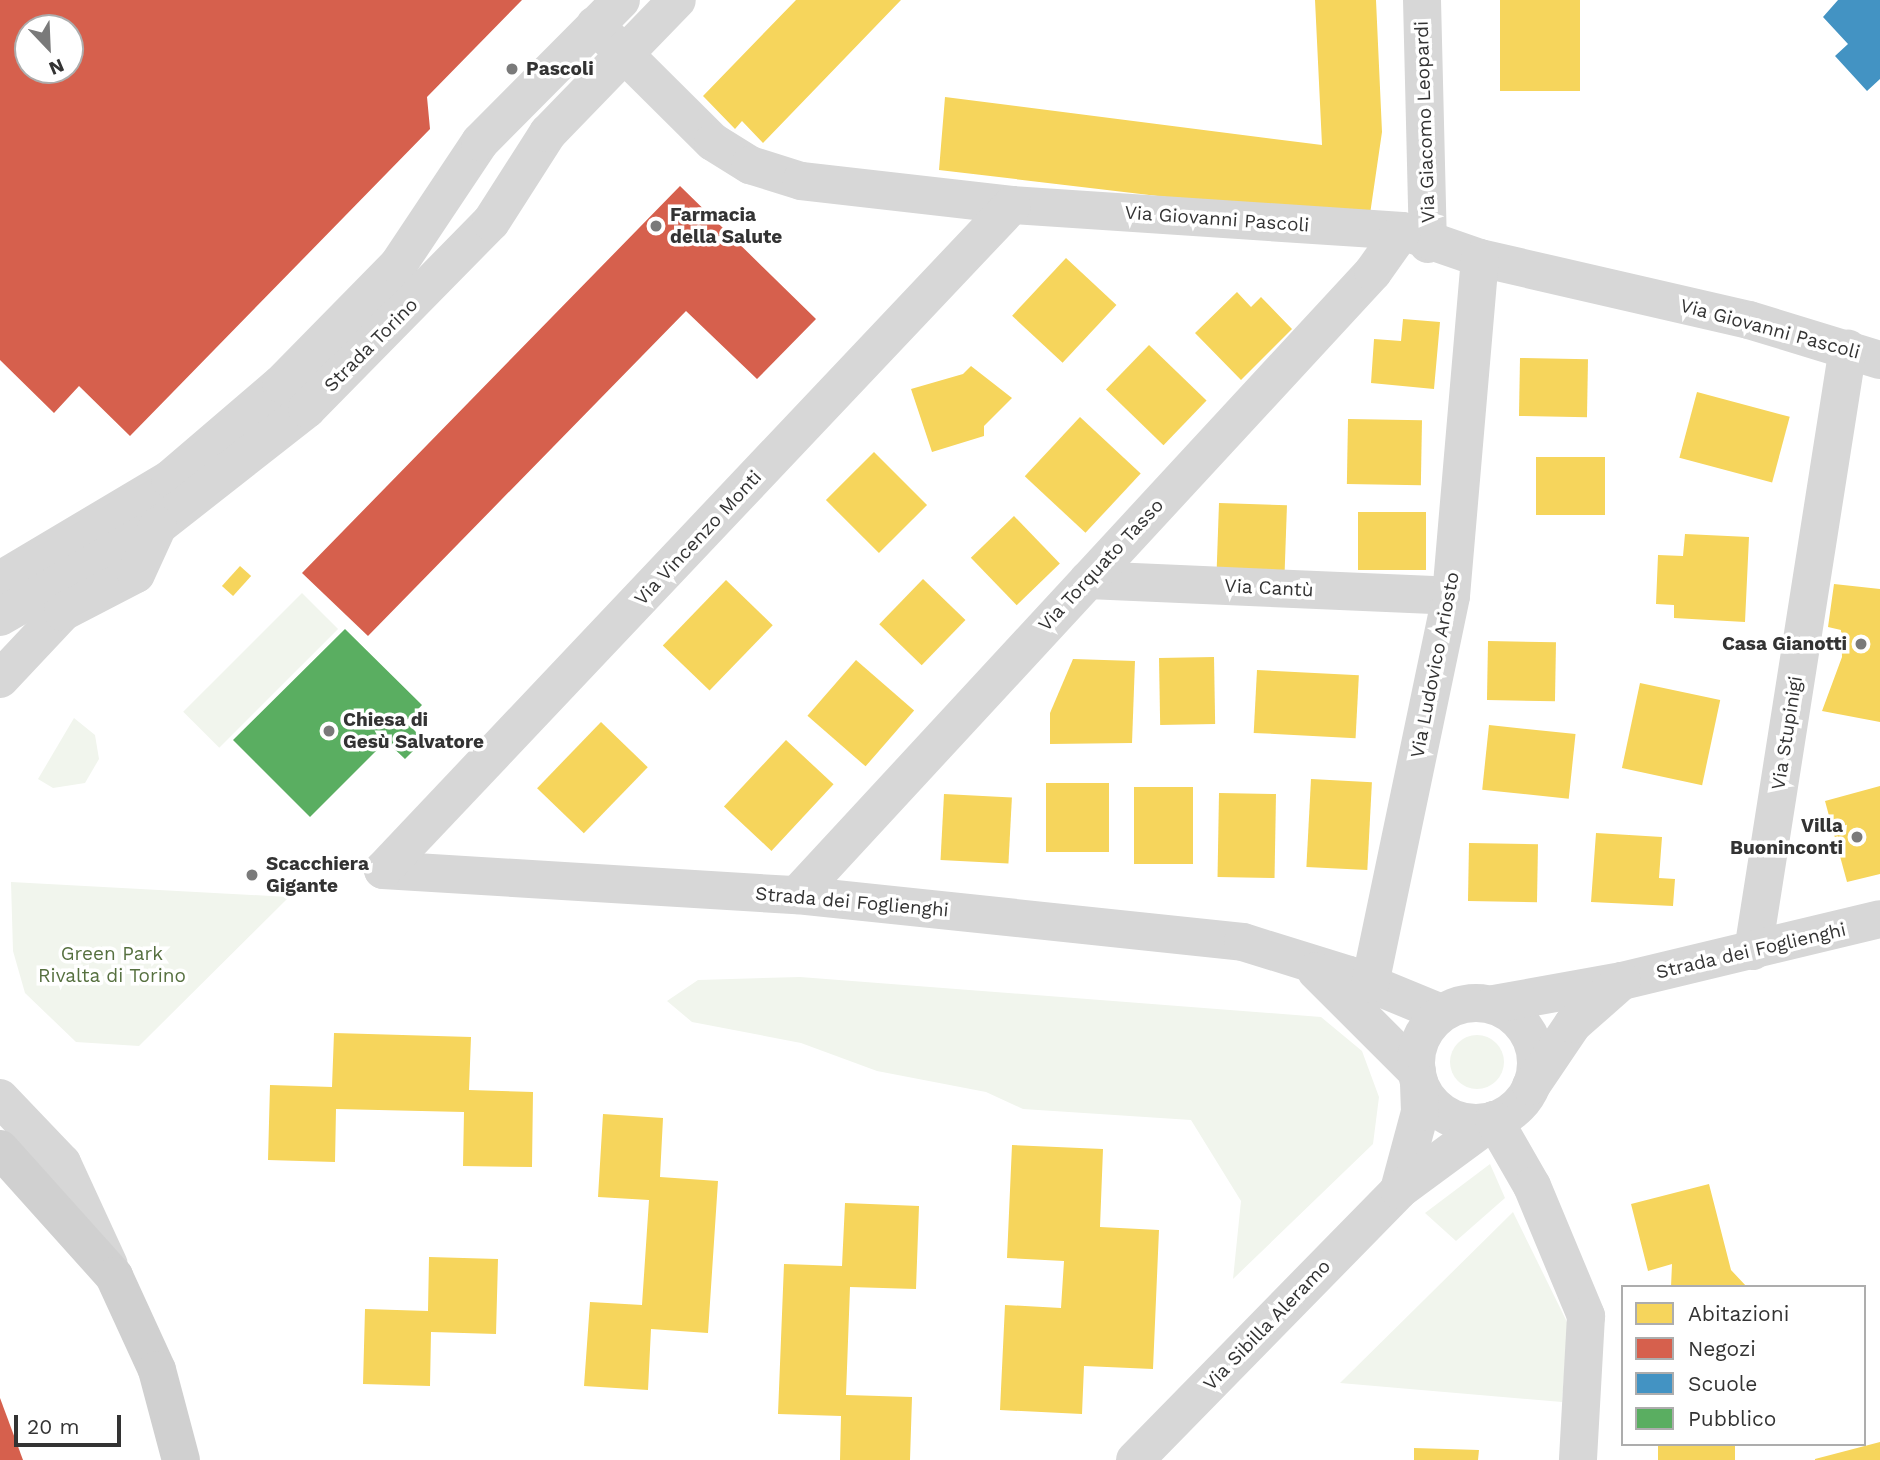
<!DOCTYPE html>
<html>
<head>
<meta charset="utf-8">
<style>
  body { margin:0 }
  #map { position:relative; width:1880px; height:1460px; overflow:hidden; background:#fff; font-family:"Work Sans",sans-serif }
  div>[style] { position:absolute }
  .green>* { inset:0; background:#f1f5ed; transform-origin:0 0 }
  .round { border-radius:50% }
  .homes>* { inset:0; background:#f6d55c; transform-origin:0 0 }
  .shops>* { inset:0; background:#d6604d }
  .schools>* { inset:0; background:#4393c3 }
  .public>* { inset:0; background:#5aae61 }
  .street>* { height:38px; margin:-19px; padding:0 19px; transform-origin:19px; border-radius:19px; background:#d7d7d7 }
  .street>.ring { margin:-19px; padding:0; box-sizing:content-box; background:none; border:38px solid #d7d7d7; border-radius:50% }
  .secondary>* { height:38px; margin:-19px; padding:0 19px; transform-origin:19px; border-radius:19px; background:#d0d0d0 }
  .dots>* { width:19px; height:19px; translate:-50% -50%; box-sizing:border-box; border:4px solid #fff; border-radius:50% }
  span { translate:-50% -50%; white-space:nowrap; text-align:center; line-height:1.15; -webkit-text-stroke:7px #fff; paint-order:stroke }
  .poi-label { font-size:19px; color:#333; font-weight:700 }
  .left { translate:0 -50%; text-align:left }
  .right { translate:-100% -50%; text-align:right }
  .street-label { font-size:19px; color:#333 }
  .park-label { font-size:19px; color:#56703f }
  .legend { position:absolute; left:1621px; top:1285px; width:245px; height:161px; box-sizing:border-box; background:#fff; border:2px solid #adadad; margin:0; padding:9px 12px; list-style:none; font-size:21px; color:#333 }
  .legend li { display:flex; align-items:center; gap:14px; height:35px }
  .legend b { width:35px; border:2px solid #adadad }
  .north { position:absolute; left:14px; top:14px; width:70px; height:70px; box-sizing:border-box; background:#fff; border:2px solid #adadad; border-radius:50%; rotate:157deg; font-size:19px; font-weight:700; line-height:28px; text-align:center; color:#333 }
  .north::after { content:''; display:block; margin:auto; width:24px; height:32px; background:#7a7a7a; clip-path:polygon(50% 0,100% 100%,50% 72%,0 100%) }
  .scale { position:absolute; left:14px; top:1415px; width:107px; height:32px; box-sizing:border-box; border:4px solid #333; border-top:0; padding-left:9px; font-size:21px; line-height:24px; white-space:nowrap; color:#333; -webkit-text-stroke:5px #fff; paint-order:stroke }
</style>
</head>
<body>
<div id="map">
  <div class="green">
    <div style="left:302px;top:593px;width:51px;height:168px;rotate:45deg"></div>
    <div style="clip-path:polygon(74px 718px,95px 735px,99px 759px,85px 783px,53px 788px,38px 779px)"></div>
    <div style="clip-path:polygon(11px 882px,289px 897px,139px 1046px,76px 1042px,25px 993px,13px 951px)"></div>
    <div style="clip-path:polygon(800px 977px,1321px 1017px,1362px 1051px,1379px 1097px,1373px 1144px,1233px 1279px,1241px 1201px,1191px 1120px,1023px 1109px,986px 1092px,877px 1071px,801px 1043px,692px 1022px,667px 1001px,698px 980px)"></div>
    <div class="round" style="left:1450px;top:1035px;width:54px;height:54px"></div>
    <div style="clip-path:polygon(1490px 1164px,1505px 1198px,1456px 1241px,1425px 1213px)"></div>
    <div style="clip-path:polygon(1513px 1212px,1568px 1324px,1562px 1402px,1340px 1383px)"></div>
  </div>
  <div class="homes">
    <div style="clip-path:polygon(796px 0,901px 0,763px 143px,742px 121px,735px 129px,703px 96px)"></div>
    <div style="clip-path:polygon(1315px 0,1376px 0,1382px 132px,1369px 221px,939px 170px,945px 97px,1322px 145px)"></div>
    <div style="left:1500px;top:0;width:80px;height:91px"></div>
    <div style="left:1066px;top:258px;width:69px;height:79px;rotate:43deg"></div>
    <div style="clip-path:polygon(1237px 292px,1251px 307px,1261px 297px,1292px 329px,1241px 380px,1195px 333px)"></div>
    <div style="clip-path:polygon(1403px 319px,1440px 322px,1434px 389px,1371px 383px,1374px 339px,1401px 341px)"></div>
    <div style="left:1149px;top:345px;width:80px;height:62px;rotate:44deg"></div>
    <div style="left:1520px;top:358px;width:68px;height:58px;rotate:1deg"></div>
    <div style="clip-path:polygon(971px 366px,1012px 398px,984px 426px,984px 436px,932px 452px,911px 389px,963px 374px)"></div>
    <div style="left:1697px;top:392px;width:96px;height:68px;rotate:15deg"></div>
    <div style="left:1080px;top:417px;width:83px;height:81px;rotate:43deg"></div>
    <div style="left:1348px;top:419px;width:74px;height:65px;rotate:1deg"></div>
    <div style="left:874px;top:452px;width:75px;height:68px;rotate:45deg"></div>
    <div style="left:1536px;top:457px;width:69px;height:58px"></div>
    <div style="left:1219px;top:503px;width:68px;height:65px;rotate:2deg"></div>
    <div style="left:1358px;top:512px;width:68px;height:58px"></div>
    <div style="left:1014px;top:516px;width:66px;height:60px;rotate:46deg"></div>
    <div style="clip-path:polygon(1685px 534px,1749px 537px,1745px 622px,1674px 618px,1674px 605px,1656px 604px,1658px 555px,1683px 556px)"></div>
    <div style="left:240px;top:566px;width:15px;height:27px;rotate:42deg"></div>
    <div style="left:923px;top:579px;width:59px;height:63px;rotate:44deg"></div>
    <div style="left:726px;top:580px;width:65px;height:91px;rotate:44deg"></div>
    <div style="clip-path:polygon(1834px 584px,1880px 589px,1880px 722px,1822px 711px,1842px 657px,1841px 630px,1828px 627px)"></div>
    <div style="left:1488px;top:641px;width:68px;height:59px;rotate:1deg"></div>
    <div style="left:1214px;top:657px;width:67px;height:55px;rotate:89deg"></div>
    <div style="clip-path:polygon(1073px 659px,1135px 661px,1132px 743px,1050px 744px,1050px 713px)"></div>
    <div style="left:856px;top:660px;width:77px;height:74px;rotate:41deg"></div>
    <div style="left:1257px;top:670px;width:102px;height:63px;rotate:3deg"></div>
    <div style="left:1640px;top:683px;width:82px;height:87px;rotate:12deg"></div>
    <div style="left:601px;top:722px;width:65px;height:92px;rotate:44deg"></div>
    <div style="left:1489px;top:725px;width:87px;height:65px;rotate:6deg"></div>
    <div style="left:786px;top:740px;width:65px;height:91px;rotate:43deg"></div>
    <div style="left:1311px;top:779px;width:61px;height:88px;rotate:3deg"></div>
    <div style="left:1046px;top:783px;width:63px;height:69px"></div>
    <div style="clip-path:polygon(1880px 786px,1880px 874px,1847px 882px,1825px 801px)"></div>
    <div style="left:1134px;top:787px;width:59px;height:77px"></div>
    <div style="left:1219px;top:793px;width:57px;height:84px;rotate:1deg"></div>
    <div style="left:944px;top:794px;width:68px;height:66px;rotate:3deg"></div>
    <div style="clip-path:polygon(1596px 833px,1662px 837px,1659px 878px,1675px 879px,1673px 906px,1591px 902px)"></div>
    <div style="left:1469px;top:843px;width:69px;height:58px;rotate:1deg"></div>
    <div style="clip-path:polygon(334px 1033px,471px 1037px,469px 1090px,533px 1092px,532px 1167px,463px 1166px,464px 1112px,336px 1109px,335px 1162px,268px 1160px,270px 1085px,332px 1087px)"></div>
    <div style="clip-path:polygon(603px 1114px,663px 1118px,660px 1177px,718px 1181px,708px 1333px,651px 1329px,648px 1390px,584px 1386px,590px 1302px,642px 1305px,649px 1200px,598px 1197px)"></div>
    <div style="clip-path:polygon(1012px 1145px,1103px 1149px,1100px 1227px,1159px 1230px,1153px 1369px,1084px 1366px,1082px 1414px,1000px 1410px,1005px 1305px,1061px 1308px,1064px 1261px,1007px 1258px)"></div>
    <div style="clip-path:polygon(1709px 1184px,1731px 1270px,1747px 1287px,1671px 1287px,1672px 1264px,1648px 1271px,1631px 1204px)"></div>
    <div style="clip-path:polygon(845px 1203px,919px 1206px,916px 1289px,850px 1287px,846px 1395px,912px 1397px,910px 1460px,840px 1460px,841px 1416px,778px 1414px,784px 1264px,842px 1266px)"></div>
    <div style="clip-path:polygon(429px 1257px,498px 1259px,496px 1334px,431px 1332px,430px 1386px,363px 1384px,365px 1309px,428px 1311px)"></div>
    <div style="clip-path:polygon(1880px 1442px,1880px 1460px,1815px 1460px,1815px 1459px)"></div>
    <div style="left:1658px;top:1444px;width:77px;height:16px"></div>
    <div style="clip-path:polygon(1414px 1448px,1479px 1450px,1478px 1460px,1414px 1460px)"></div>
  </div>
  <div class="shops">
    <div style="clip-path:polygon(evenodd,0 0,522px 0,427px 97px,430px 129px,130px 436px,79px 386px,54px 413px,0 360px,0 0,28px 28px,70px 28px,70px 70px,28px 70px,28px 28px)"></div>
    <div style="clip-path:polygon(680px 186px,816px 319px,757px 379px,686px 311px,368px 636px,302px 573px)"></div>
    <div style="clip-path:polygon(0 1398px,23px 1460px,0 1460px)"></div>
  </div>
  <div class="schools">
    <div style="clip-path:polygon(1838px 0,1880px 0,1880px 79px,1867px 91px,1835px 56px,1848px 44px,1823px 17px)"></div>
  </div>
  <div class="public">
    <div style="clip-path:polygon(345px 629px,422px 705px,406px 722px,424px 740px,405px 759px,386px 741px,310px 817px,233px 740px)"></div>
  </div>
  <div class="street">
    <div style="left:1422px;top:0;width:244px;rotate:88.6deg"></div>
    <div style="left:595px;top:25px;width:166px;rotate:44.8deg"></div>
    <div style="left:713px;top:142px;width:44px;rotate:31.9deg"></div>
    <div style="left:750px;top:165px;width:53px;rotate:17.4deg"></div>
    <div style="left:801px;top:181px;width:212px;rotate:6.5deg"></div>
    <div style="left:1012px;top:205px;width:391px;rotate:3.8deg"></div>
    <div style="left:1402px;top:231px;width:83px;rotate:19.1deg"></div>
    <div style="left:1480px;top:258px;width:276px;rotate:13deg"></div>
    <div style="left:1749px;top:320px;width:137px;rotate:17deg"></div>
    <div style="left:0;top:580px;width:198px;rotate:-30.7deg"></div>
    <div style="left:170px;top:479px;width:146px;rotate:-40.6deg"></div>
    <div style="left:281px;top:384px;width:167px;rotate:-45.5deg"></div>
    <div style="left:398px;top:265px;width:148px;rotate:-56.3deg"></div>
    <div style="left:480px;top:142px;width:200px;rotate:-45.2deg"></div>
    <div style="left:1088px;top:580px;width:363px;rotate:2.5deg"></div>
    <div style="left:0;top:617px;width:182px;rotate:-29.9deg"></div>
    <div style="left:158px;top:526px;width:189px;rotate:-38.1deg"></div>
    <div style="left:307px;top:409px;width:262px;rotate:-45.5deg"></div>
    <div style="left:491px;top:222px;width:106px;rotate:-57.4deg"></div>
    <div style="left:548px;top:133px;width:185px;rotate:-45.9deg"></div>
    <div style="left:0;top:679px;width:92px;rotate:-46.8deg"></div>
    <div style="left:63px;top:612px;width:82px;rotate:-27.5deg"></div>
    <div style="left:136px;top:574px;width:53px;rotate:-65.4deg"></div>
    <div style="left:383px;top:870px;width:415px;rotate:3.5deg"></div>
    <div style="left:797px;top:895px;width:448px;rotate:6deg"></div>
    <div style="left:1243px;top:942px;width:111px;rotate:17.3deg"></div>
    <div style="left:1349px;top:975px;width:100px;rotate:22.4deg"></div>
    <div style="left:383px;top:870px;width:915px;rotate:-46.59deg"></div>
    <div style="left:797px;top:895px;width:848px;rotate:-47.24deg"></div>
    <div style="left:1373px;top:272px;width:50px;rotate:-54.7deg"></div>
    <div style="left:1753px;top:951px;width:610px;rotate:-81.05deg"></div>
    <div style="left:1316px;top:971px;width:143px;rotate:45deg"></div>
    <div style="left:1370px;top:984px;width:396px;rotate:-78.2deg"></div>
    <div style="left:1451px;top:596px;width:339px;rotate:-85.1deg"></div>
    <div class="ring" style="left:1416px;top:1003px;width:82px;height:82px"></div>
    <div style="left:1494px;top:1004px;width:130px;rotate:-10.2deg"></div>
    <div style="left:1622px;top:981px;width:265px;rotate:-13.5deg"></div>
    <div style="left:1531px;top:1086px;width:75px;rotate:-55.9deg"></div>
    <div style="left:1573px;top:1024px;width:65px;rotate:-41.3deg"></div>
    <div style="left:0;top:1098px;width:90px;rotate:46.4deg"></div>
    <div style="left:62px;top:1163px;width:112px;rotate:65.3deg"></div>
    <div style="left:1399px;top:1190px;width:81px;rotate:-74.9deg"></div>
    <div style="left:1420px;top:1112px;width:30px;rotate:-92deg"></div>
    <div style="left:1135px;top:1460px;width:378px;rotate:-45.6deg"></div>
    <div style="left:1399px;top:1190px;width:118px;rotate:-36.4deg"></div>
    <div style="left:1494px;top:1120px;width:76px;rotate:60.1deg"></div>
    <div style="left:1532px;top:1186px;width:141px;rotate:67.4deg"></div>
    <div style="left:1586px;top:1316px;width:144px;rotate:93.2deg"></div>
  </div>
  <div class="secondary">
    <div style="left:0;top:1149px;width:171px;rotate:48.1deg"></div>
    <div style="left:114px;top:1276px;width:103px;rotate:65.4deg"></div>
    <div style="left:157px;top:1370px;width:93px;rotate:75.1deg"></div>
  </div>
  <div class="dots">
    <div style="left:512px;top:69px;background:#7a7a7a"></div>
    <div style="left:656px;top:226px;background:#7a7a7a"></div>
    <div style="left:1861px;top:644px;background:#7a7a7a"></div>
    <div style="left:329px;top:731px;background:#7a7a7a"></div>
    <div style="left:1857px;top:837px;background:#7a7a7a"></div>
    <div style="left:252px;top:875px;background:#7a7a7a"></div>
  </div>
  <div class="poi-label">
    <span class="left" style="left:526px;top:69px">Pascoli</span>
    <span class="left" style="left:670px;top:226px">Farmacia<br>della Salute</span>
    <span class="right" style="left:1847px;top:644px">Casa Gianotti</span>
    <span class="left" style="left:343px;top:731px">Chiesa di<br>Gesù Salvatore</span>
    <span class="right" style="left:1843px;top:837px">Villa<br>Buoninconti</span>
    <span class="left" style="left:266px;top:875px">Scacchiera<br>Gigante</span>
  </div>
  <div class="street-label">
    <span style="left:1425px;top:122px;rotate:-92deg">Via Giacomo Leopardi</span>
    <span style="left:1217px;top:219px;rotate:4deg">Via Giovanni Pascoli</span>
    <span style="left:1770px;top:329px;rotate:15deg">Via Giovanni Pascoli</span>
    <span style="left:371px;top:345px;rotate:-45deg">Strada Torino</span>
    <span style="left:698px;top:538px;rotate:-47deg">Via Vincenzo Monti</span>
    <span style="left:1101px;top:565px;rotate:-47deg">Via Torquato Tasso</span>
    <span style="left:1269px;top:588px;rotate:3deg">Via Cantù</span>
    <span style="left:1435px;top:665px;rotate:-79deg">Via Ludovico Ariosto</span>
    <span style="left:1787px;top:733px;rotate:-81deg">Via Stupinigi</span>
    <span style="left:852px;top:902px;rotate:5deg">Strada dei Foglienghi</span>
    <span style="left:1751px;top:951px;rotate:-13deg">Strada dei Foglienghi</span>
    <span style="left:1267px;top:1325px;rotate:-46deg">Via Sibilla Aleramo</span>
  </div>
  <div class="park-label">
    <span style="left:112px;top:965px">Green Park<br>Rivalta di Torino</span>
  </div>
  <ul class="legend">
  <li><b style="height:19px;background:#f6d55c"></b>Abitazioni</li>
  <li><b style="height:19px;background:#d6604d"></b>Negozi</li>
  <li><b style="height:19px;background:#4393c3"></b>Scuole</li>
  <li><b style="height:19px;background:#5aae61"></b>Pubblico</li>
  </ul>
  <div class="north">N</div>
  <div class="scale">20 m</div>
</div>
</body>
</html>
